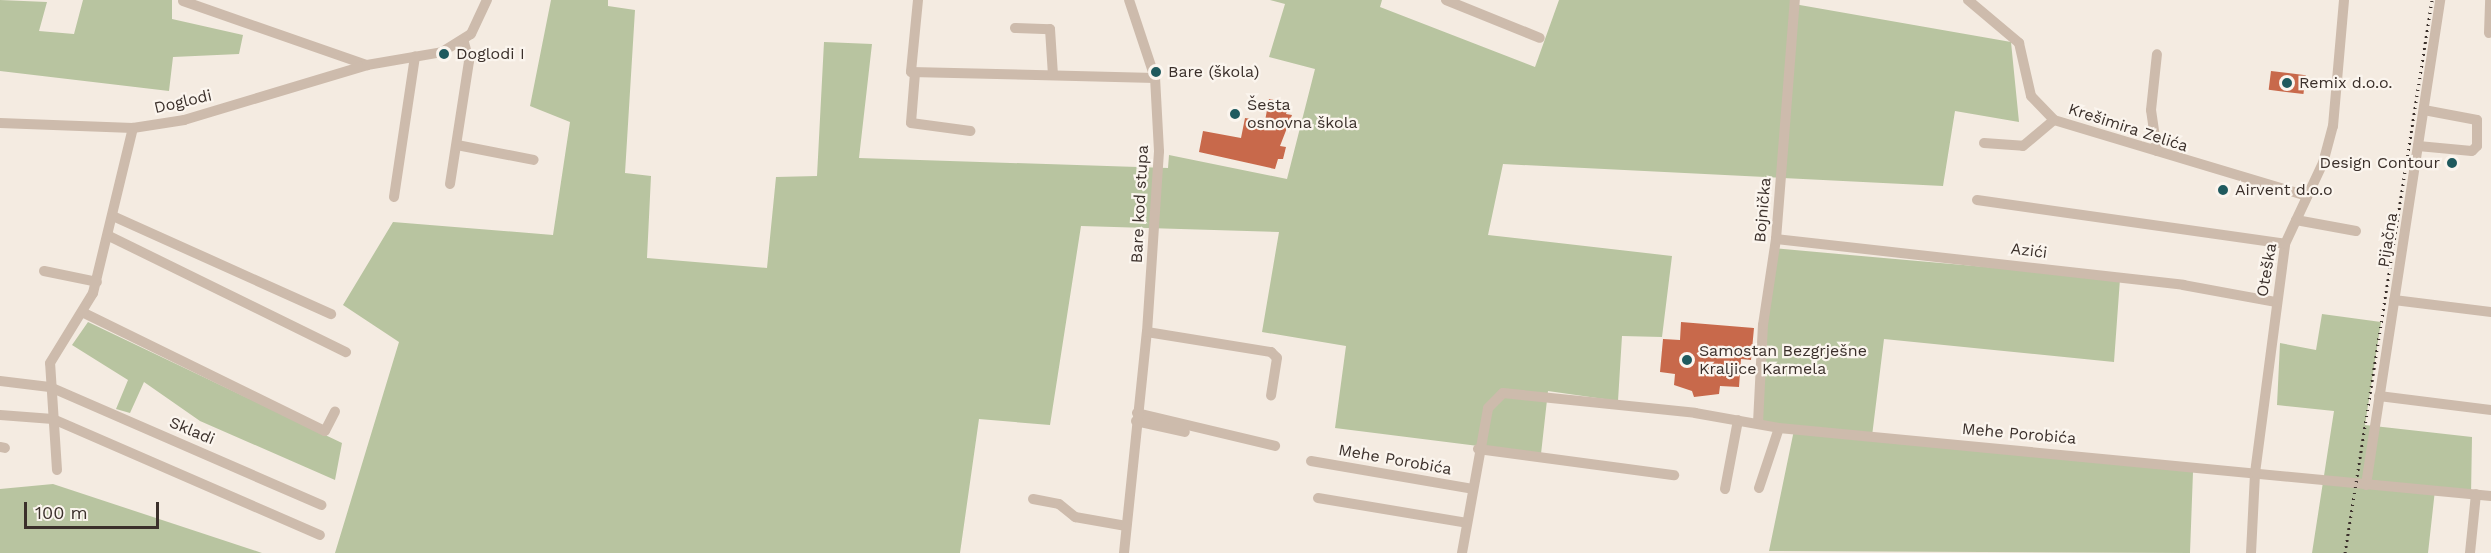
<!DOCTYPE html>
<html>
<head>
<meta charset="utf-8">
<style>
  body { margin:0 }
  #map { position:relative; width:2491px; height:553px; overflow:hidden; background:#f4ebe1; font-family:"Work Sans",sans-serif }
  div>[style] { position:absolute }
  .green>* { inset:0; background:#b8c4a0 }
  .building>* { inset:0; background:#c8694b; transform-origin:0 0 }
  .minor>* { height:10px; margin:-5px; padding:0 5px; transform-origin:5px; border-radius:5px; background:#cdbbac }
  .rail>* { height:3px; margin-top:-1.5px; transform-origin:0; background:repeating-linear-gradient(90deg,#3b302b 0 1.5px,transparent 0 6px) }
  .dots>* { width:16px; height:16px; translate:-50% -50%; box-sizing:border-box; border:3px solid #fbf5ee; border-radius:50% }
  span { translate:-50% -50%; white-space:nowrap; text-align:center; line-height:1.15; -webkit-text-stroke:4.5px #fbf5ee; paint-order:stroke }
  .poi-label { font-size:16px; color:#3b302b }
  .left { translate:0 -50%; text-align:left }
  .right { translate:-100% -50%; text-align:right }
  .street-label { font-size:16px; color:#3b302b }
  .scale { position:absolute; left:24px; top:502px; width:135px; height:27px; box-sizing:border-box; border:3px solid #3b302b; border-top:0; padding-left:8px; font-size:18px; line-height:21px; white-space:nowrap; color:#3b302b; -webkit-text-stroke:4px #fbf5ee; paint-order:stroke }
</style>
</head>
<body>
<div id="map">
  <div class="green">
    <div style="clip-path:polygon(0 0,47px 2px,39px 31px,74px 34px,83px 0,172px 0,172px 19px,243px 35px,239px 54px,173px 57px,169px 91px,0 71px)"></div>
    <div style="clip-path:polygon(551px 0,608px 0,608px 6px,635px 10px,625px 173px,651px 176px,647px 258px,767px 268px,776px 177px,817px 176px,824px 42px,872px 44px,859px 158px,1168px 168px,1169px 155px,1287px 179px,1315px 69px,1269px 57px,1285px 4px,1270px 0,1382px 0,1380px 7px,1535px 67px,1559px 0,1794px 0,1794px 4px,2011px 42px,2019px 122px,1955px 111px,1943px 186px,1503px 164px,1488px 235px,1672px 256px,1662px 337px,1622px 336px,1618px 401px,1548px 391px,1541px 454px,1335px 428px,1346px 346px,1262px 332px,1279px 232px,1081px 226px,1050px 425px,979px 419px,960px 553px,335px 553px,399px 342px,343px 305px,393px 222px,553px 235px,570px 122px,530px 106px)"></div>
    <div style="clip-path:polygon(1771px 248px,2120px 279px,2114px 362px,1884px 339px,1872px 436px,2193px 472px,2190px 553px,1769px 551px,1794px 430px,1756px 423px)"></div>
    <div style="clip-path:polygon(2322px 314px,2381px 322px,2365px 425px,2472px 437px,2471px 496px,2435px 490px,2428px 553px,2312px 553px,2334px 411px,2277px 405px,2280px 343px,2316px 350px)"></div>
    <div style="clip-path:polygon(88px 322px,342px 443px,335px 480px,200px 421px,144px 382px,130px 413px,116px 409px,128px 380px,72px 345px)"></div>
    <div style="clip-path:polygon(53px 484px,262px 553px,0 553px,0 489px)"></div>
  </div>
  <div class="building">
    <div style="left:2271px;top:71px;width:35px;height:19px;rotate:7deg"></div>
    <div style="clip-path:polygon(1269px 99px,1289px 103px,1286px 114px,1292px 115px,1280px 146px,1286px 147px,1283px 159px,1278px 159px,1275px 169px,1199px 152px,1203px 131px,1241px 138px,1245px 118px,1265px 121px)"></div>
    <div style="clip-path:polygon(1681px 322px,1754px 328px,1751px 360px,1741px 359px,1739px 387px,1720px 386px,1719px 394px,1694px 397px,1692px 391px,1674px 385px,1675px 374px,1660px 372px,1663px 339px,1680px 340px)"></div>
  </div>
  <div class="minor">
    <div style="left:918px;top:0;width:72px;rotate:95.6deg"></div>
    <div style="left:911px;top:72px;width:244px;rotate:1.4deg"></div>
    <div style="left:1446px;top:0;width:101px;rotate:22deg"></div>
    <div style="left:1968px;top:0;width:67px;rotate:40.1deg"></div>
    <div style="left:2019px;top:43px;width:54px;rotate:77.2deg"></div>
    <div style="left:2031px;top:96px;width:33px;rotate:46deg"></div>
    <div style="left:2054px;top:120px;width:264px;rotate:16.7deg"></div>
    <div style="left:183px;top:1px;width:195px;rotate:19.2deg"></div>
    <div style="left:1015px;top:28px;width:35px;rotate:2deg"></div>
    <div style="left:1050px;top:29px;width:46px;rotate:86.3deg"></div>
    <div style="left:2489px;top:33px;width:33px;rotate:-88deg"></div>
    <div style="left:915px;top:73px;width:50px;rotate:94.6deg"></div>
    <div style="left:911px;top:123px;width:60px;rotate:7.7deg"></div>
    <div style="left:0;top:123px;width:133px;rotate:2.2deg"></div>
    <div style="left:133px;top:128px;width:52px;rotate:-8.9deg"></div>
    <div style="left:184px;top:120px;width:191px;rotate:-16.7deg"></div>
    <div style="left:367px;top:65px;width:76px;rotate:-9.8deg"></div>
    <div style="left:442px;top:52px;width:34px;rotate:-32deg"></div>
    <div style="left:471px;top:34px;width:38px;rotate:-65deg"></div>
    <div style="left:1984px;top:143px;width:39px;rotate:4deg"></div>
    <div style="left:2023px;top:146px;width:40px;rotate:-40deg"></div>
    <div style="left:457px;top:145px;width:78px;rotate:11deg"></div>
    <div style="left:2418px;top:146px;width:54px;rotate:5.3deg"></div>
    <div style="left:2472px;top:151px;width:7px;rotate:-45deg"></div>
    <div style="left:2477px;top:146px;width:26px;rotate:-90deg"></div>
    <div style="left:2477px;top:120px;width:54px;rotate:-169.3deg"></div>
    <div style="left:2157px;top:151px;width:41px;rotate:-98.3deg"></div>
    <div style="left:2151px;top:110px;width:56px;rotate:-83.9deg"></div>
    <div style="left:450px;top:184px;width:124px;rotate:-81.2deg"></div>
    <div style="left:469px;top:61px;width:20px;rotate:-105deg"></div>
    <div style="left:394px;top:197px;width:142px;rotate:-81.5deg"></div>
    <div style="left:1977px;top:200px;width:311px;rotate:8.1deg"></div>
    <div style="left:115px;top:217px;width:237px;rotate:24.2deg"></div>
    <div style="left:2296px;top:220px;width:61px;rotate:10.4deg"></div>
    <div style="left:109px;top:236px;width:264px;rotate:26.1deg"></div>
    <div style="left:1776px;top:239px;width:410px;rotate:6.4deg"></div>
    <div style="left:2183px;top:285px;width:95px;rotate:10.4deg"></div>
    <div style="left:44px;top:271px;width:54px;rotate:11.7deg"></div>
    <div style="left:2394px;top:300px;width:98px;rotate:7.1deg"></div>
    <div style="left:84px;top:313px;width:268px;rotate:26.1deg"></div>
    <div style="left:325px;top:431px;width:22px;rotate:-63deg"></div>
    <div style="left:1147px;top:332px;width:126px;rotate:9.2deg"></div>
    <div style="left:1271px;top:352px;width:8px;rotate:45deg"></div>
    <div style="left:1277px;top:358px;width:38px;rotate:99deg"></div>
    <div style="left:0;top:381px;width:50px;rotate:6.8deg"></div>
    <div style="left:50px;top:387px;width:296px;rotate:23.5deg"></div>
    <div style="left:2379px;top:396px;width:113px;rotate:7.1deg"></div>
    <div style="left:1137px;top:413px;width:142px;rotate:13.4deg"></div>
    <div style="left:0;top:415px;width:53px;rotate:4.3deg"></div>
    <div style="left:53px;top:419px;width:291px;rotate:23.5deg"></div>
    <div style="left:1136px;top:421px;width:50px;rotate:12.7deg"></div>
    <div style="left:1758px;top:423px;width:98px;rotate:-87.1deg"></div>
    <div style="left:1763px;top:325px;width:87px;rotate:-81.4deg"></div>
    <div style="left:1776px;top:239px;width:240px;rotate:-85.5deg"></div>
    <div style="left:0;top:447px;width:5px;rotate:11deg"></div>
    <div style="left:1478px;top:449px;width:198px;rotate:7.6deg"></div>
    <div style="left:1311px;top:461px;width:164px;rotate:9.8deg"></div>
    <div style="left:57px;top:470px;width:107px;rotate:-93.7deg"></div>
    <div style="left:50px;top:363px;width:82px;rotate:-58.4deg"></div>
    <div style="left:93px;top:293px;width:170px;rotate:-76.4deg"></div>
    <div style="left:2366px;top:485px;width:491px;rotate:-81.3deg"></div>
    <div style="left:1759px;top:488px;width:63px;rotate:-71.6deg"></div>
    <div style="left:1725px;top:489px;width:70px;rotate:-79.3deg"></div>
    <div style="left:1318px;top:498px;width:151px;rotate:9.5deg"></div>
    <div style="left:1033px;top:499px;width:26px;rotate:11deg"></div>
    <div style="left:1059px;top:504px;width:21px;rotate:39deg"></div>
    <div style="left:1075px;top:517px;width:52px;rotate:10deg"></div>
    <div style="left:1124px;top:553px;width:222px;rotate:-84.1deg"></div>
    <div style="left:1147px;top:332px;width:181px;rotate:-86.2deg"></div>
    <div style="left:1159px;top:151px;width:73px;rotate:-93.1deg"></div>
    <div style="left:1155px;top:78px;width:82px;rotate:-108.4deg"></div>
    <div style="left:1462px;top:553px;width:147px;rotate:-79.8deg"></div>
    <div style="left:1488px;top:408px;width:21px;rotate:-45deg"></div>
    <div style="left:1503px;top:393px;width:193px;rotate:5.9deg"></div>
    <div style="left:1695px;top:413px;width:85px;rotate:10.1deg"></div>
    <div style="left:1779px;top:428px;width:715px;rotate:5.46deg"></div>
    <div style="left:2251px;top:553px;width:80px;rotate:-87.1deg"></div>
    <div style="left:2255px;top:473px;width:231px;rotate:-82.5deg"></div>
    <div style="left:2285px;top:244px;width:89px;rotate:-64.9deg"></div>
    <div style="left:2323px;top:163px;width:38px;rotate:-75deg"></div>
    <div style="left:2333px;top:126px;width:126px;rotate:-85deg"></div>
    <div style="left:2470px;top:553px;width:59px;rotate:-84.2deg"></div>
  </div>
  <div class="rail">
    <div style="left:2345px;top:553px;width:560px;rotate:-81.06deg"></div>
  </div>
  <div class="dots">
    <div style="left:444px;top:54px;background:#1f5a5e"></div>
    <div style="left:1156px;top:72px;background:#1f5a5e"></div>
    <div style="left:2287px;top:83px;background:#1f5a5e"></div>
    <div style="left:1235px;top:114px;background:#1f5a5e"></div>
    <div style="left:2452px;top:163px;background:#1f5a5e"></div>
    <div style="left:2223px;top:190px;background:#1f5a5e"></div>
    <div style="left:1687px;top:360px;background:#1f5a5e"></div>
  </div>
  <div class="poi-label">
    <span class="left" style="left:456px;top:54px">Doglodi I</span>
    <span class="left" style="left:1168px;top:72px">Bare (škola)</span>
    <span class="left" style="left:2299px;top:83px">Remix d.o.o.</span>
    <span class="left" style="left:1247px;top:114px">Šesta<br>osnovna škola</span>
    <span class="right" style="left:2440px;top:163px">Design Contour</span>
    <span class="left" style="left:2235px;top:190px">Airvent d.o.o</span>
    <span class="left" style="left:1699px;top:360px">Samostan Bezgrješne<br>Kraljice Karmela</span>
  </div>
  <div class="street-label">
    <span style="left:183px;top:102px;rotate:-13deg">Doglodi</span>
    <span style="left:2128px;top:128px;rotate:18deg">Krešimira Zelića</span>
    <span style="left:1140px;top:204px;rotate:-87deg">Bare kod stupa</span>
    <span style="left:1763px;top:210px;rotate:-85deg">Bojnička</span>
    <span style="left:2388px;top:240px;rotate:-81deg">Pijačna</span>
    <span style="left:2029px;top:251px;rotate:7deg">Azići</span>
    <span style="left:2267px;top:270px;rotate:-80deg">Oteška</span>
    <span style="left:192px;top:431px;rotate:23deg">Skladi</span>
    <span style="left:2019px;top:434px;rotate:5deg">Mehe Porobića</span>
    <span style="left:1395px;top:460px;rotate:10deg">Mehe Porobića</span>
  </div>
  <div class="scale">100 m</div>
</div>
</body>
</html>
